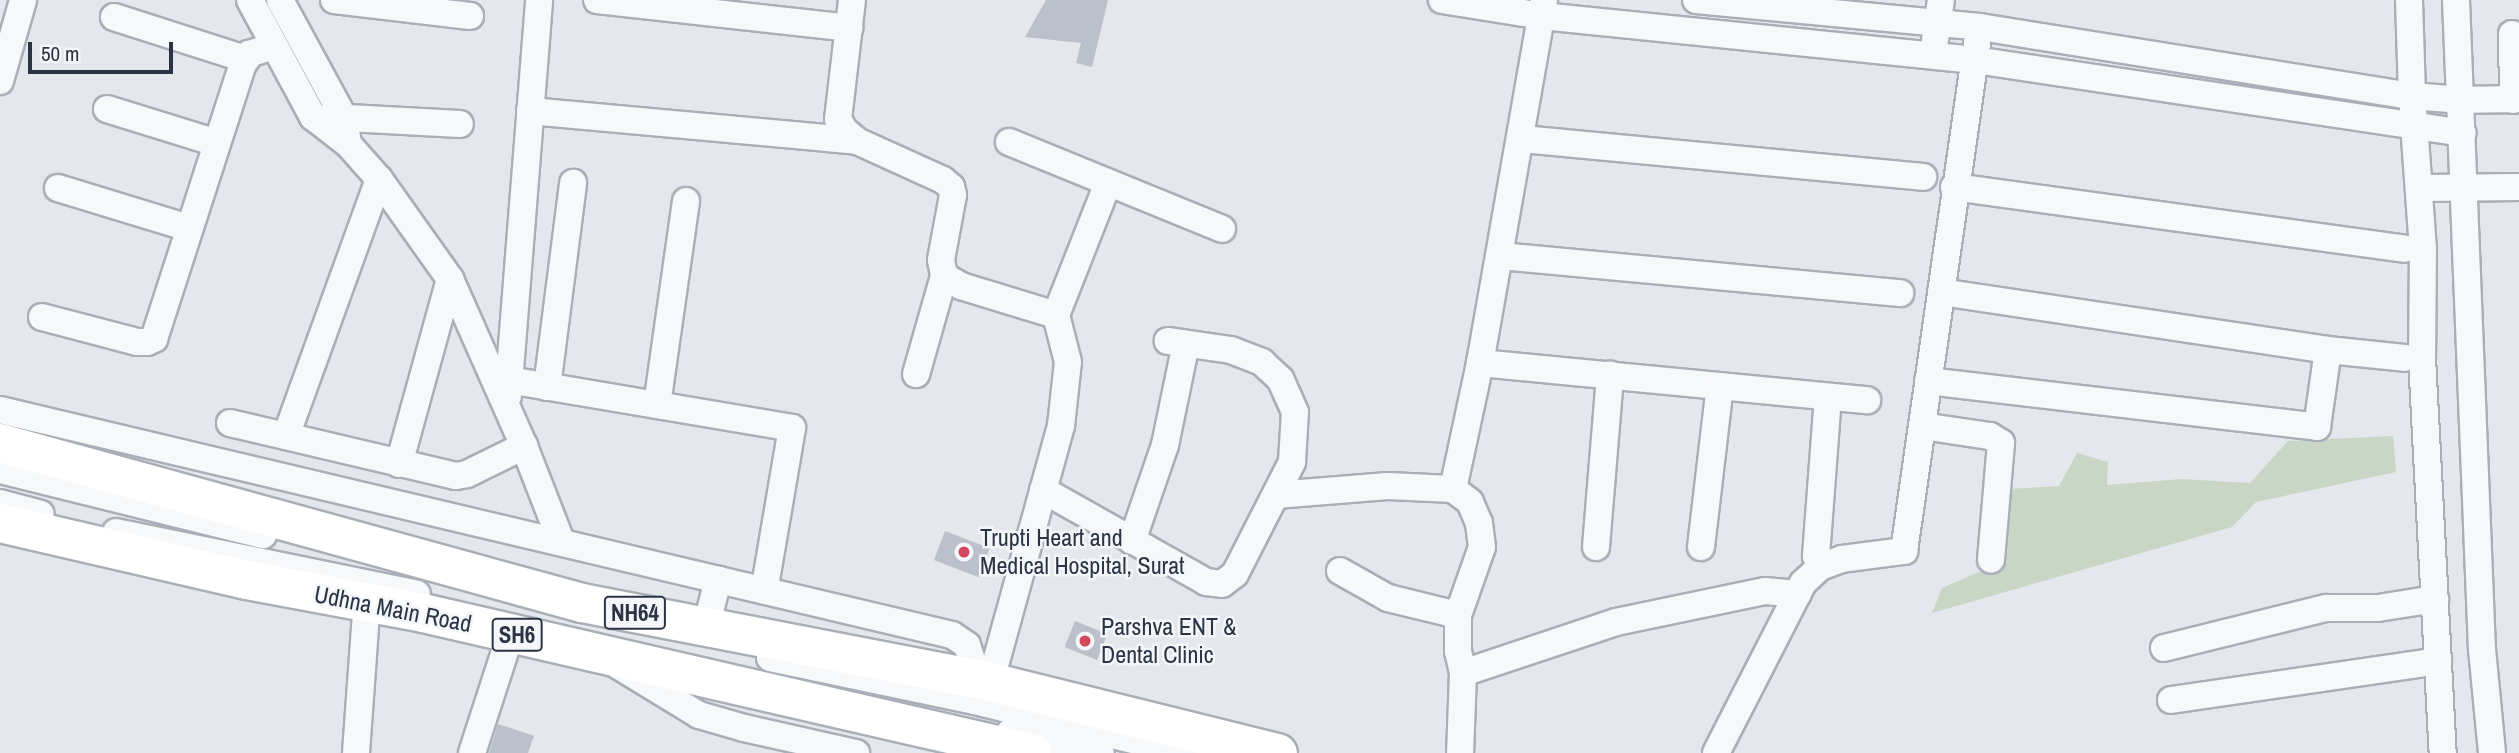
<!DOCTYPE html>
<html>
<head>
<meta charset="utf-8">
<style>
  body { margin:0 }
  #map { position:relative; width:2519px; height:753px; overflow:hidden; background:#e4e7ec; font-family:"Archivo Narrow",sans-serif }
  div>[style] { position:absolute }
  .green>* { inset:0; background:#c9d6c5 }
  .building>* { inset:0; background:#bbc0ca; transform-origin:0 0 }
  .roads { filter:drop-shadow(2px 0 #a9aeb7) drop-shadow(-2px 0 #a9aeb7) drop-shadow(0 2px #a9aeb7) drop-shadow(0 -2px #a9aeb7) }
  .minor>* { height:26px; margin:-13px; padding:0 13px; transform-origin:13px; border-radius:13px; background:#f7f8fa }
  .highway>* { height:38px; margin:-19px; padding:0 19px; transform-origin:19px; border-radius:19px; background:#fff }
  .dots>* { width:19px; height:19px; translate:-50% -50%; box-sizing:border-box; border:4px solid #f4f6f9; border-radius:50% }
  span { translate:-50% -50%; white-space:nowrap; text-align:center; line-height:1.15; -webkit-text-stroke:5px #f4f6f9; paint-order:stroke }
  .shield-label span { padding:2px 5px; background:#f4f6f9; border:2px solid; border-radius:5px; -webkit-text-stroke-width:0 }
  .shield-label { font-size:23px; color:#2b3445; font-weight:700 }
  .poi-label { font-size:24px; color:#2b3445 }
  .left { translate:0 -50%; text-align:left }
  .street-label { font-size:24px; color:#2b3445 }
  .scale { position:absolute; left:28px; top:42px; width:145px; height:32px; box-sizing:border-box; border:4px solid #2b3445; border-top:0; padding-left:9px; font-size:21px; line-height:24px; white-space:nowrap; color:#2b3445; -webkit-text-stroke:5px #f4f6f9; paint-order:stroke }
</style>
</head>
<body>
<div id="map">
  <div class="green">
    <div style="clip-path:polygon(2393px 436px,2396px 472px,2256px 502px,2232px 527px,1932px 613px,1942px 588px,1993px 566px,2009px 489px,2059px 486px,2077px 453px,2108px 462px,2107px 485px,2182px 479px,2250px 483px,2288px 441px)"></div>
  </div>
  <div class="building">
    <div style="clip-path:polygon(1046px 0,1108px 0,1092px 67px,1076px 63px,1081px 43px,1025px 37px)"></div>
    <div style="left:945px;top:531px;width:48px;height:31px;rotate:21deg"></div>
    <div style="left:1075px;top:621px;width:35px;height:28px;rotate:22deg"></div>
    <div style="clip-path:polygon(498px 724px,534px 736px,528px 753px,489px 753px)"></div>
  </div>
  <div class="roads">
    <div class="minor">
      <div style="left:250px;top:0;width:133px;rotate:61.7deg"></div>
      <div style="left:313px;top:117px;width:44px;rotate:37.6deg"></div>
      <div style="left:348px;top:144px;width:47px;rotate:48.5deg"></div>
      <div style="left:379px;top:179px;width:123px;rotate:54.6deg"></div>
      <div style="left:450px;top:279px;width:183px;rotate:66.1deg"></div>
      <div style="left:524px;top:446px;width:102px;rotate:68.7deg"></div>
      <div style="left:280px;top:0;width:134px;rotate:61.5deg"></div>
      <div style="left:344px;top:118px;width:26px;rotate:81deg"></div>
      <div style="left:334px;top:0;width:137px;rotate:6.7deg"></div>
      <div style="left:597px;top:0;width:254px;rotate:6.3deg"></div>
      <div style="left:852px;top:0;width:120px;rotate:96.7deg"></div>
      <div style="left:838px;top:119px;width:13px;rotate:61deg"></div>
      <div style="left:844px;top:130px;width:17px;rotate:40deg"></div>
      <div style="left:857px;top:141px;width:94px;rotate:24.4deg"></div>
      <div style="left:943px;top:180px;width:11px;rotate:41deg"></div>
      <div style="left:951px;top:187px;width:8px;rotate:76deg"></div>
      <div style="left:953px;top:195px;width:66px;rotate:100.5deg"></div>
      <div style="left:941px;top:260px;width:16px;rotate:79deg"></div>
      <div style="left:944px;top:276px;width:102px;rotate:105.9deg"></div>
      <div style="left:1442px;top:0;width:101px;rotate:9.1deg"></div>
      <div style="left:1542px;top:16px;width:435px;rotate:5.8deg"></div>
      <div style="left:1975px;top:60px;width:493px;rotate:8.5deg"></div>
      <div style="left:1696px;top:0;width:285px;rotate:5.4deg"></div>
      <div style="left:1980px;top:27px;width:437px;rotate:9.1deg"></div>
      <div style="left:2412px;top:96px;width:50px;rotate:4.6deg"></div>
      <div style="left:2462px;top:100px;width:57px;rotate:-1deg"></div>
      <div style="left:2409px;top:0;width:96px;rotate:88.2deg"></div>
      <div style="left:2412px;top:96px;width:152px;rotate:85.9deg"></div>
      <div style="left:2423px;top:248px;width:110px;rotate:90.5deg"></div>
      <div style="left:2422px;top:358px;width:396px;rotate:87deg"></div>
      <div style="left:2456px;top:0;width:650px;rotate:87.71deg"></div>
      <div style="left:2482px;top:649px;width:104px;rotate:84.5deg"></div>
      <div style="left:114px;top:17px;width:139px;rotate:17.7deg"></div>
      <div style="left:2512px;top:34px;width:66px;rotate:89.1deg"></div>
      <div style="left:1935px;top:40px;width:40px;rotate:-81.5deg"></div>
      <div style="left:0;top:81px;width:84px;rotate:-74.1deg"></div>
      <div style="left:107px;top:109px;width:115px;rotate:17.2deg"></div>
      <div style="left:530px;top:111px;width:328px;rotate:5.2deg"></div>
      <div style="left:329px;top:117px;width:131px;rotate:3.1deg"></div>
      <div style="left:1522px;top:139px;width:403px;rotate:5.4deg"></div>
      <div style="left:1009px;top:142px;width:230px;rotate:22.2deg"></div>
      <div style="left:1954px;top:187px;width:455px;rotate:7.8deg"></div>
      <div style="left:58px;top:188px;width:137px;rotate:17deg"></div>
      <div style="left:2419px;top:188px;width:100px;rotate:-0.6deg"></div>
      <div style="left:1500px;top:256px;width:402px;rotate:5.3deg"></div>
      <div style="left:944px;top:276px;width:20px;rotate:30deg"></div>
      <div style="left:961px;top:286px;width:99px;rotate:17deg"></div>
      <div style="left:1941px;top:292px;width:391px;rotate:8.5deg"></div>
      <div style="left:2328px;top:350px;width:77px;rotate:5.9deg"></div>
      <div style="left:42px;top:317px;width:98px;rotate:14.7deg"></div>
      <div style="left:137px;top:342px;width:10px"></div>
      <div style="left:147px;top:342px;width:8px;rotate:-23deg"></div>
      <div style="left:154px;top:339px;width:289px;rotate:-72.1deg"></div>
      <div style="left:243px;top:64px;width:12px;rotate:-59deg"></div>
      <div style="left:249px;top:54px;width:26px;rotate:-18deg"></div>
      <div style="left:1480px;top:363px;width:389px;rotate:5.5deg"></div>
      <div style="left:509px;top:380px;width:287px;rotate:9.6deg"></div>
      <div style="left:792px;top:428px;width:165px;rotate:99.7deg"></div>
      <div style="left:1928px;top:381px;width:392px;rotate:6.7deg"></div>
      <div style="left:2317px;top:427px;width:78px;rotate:-81.9deg"></div>
      <div style="left:547px;top:387px;width:206px;rotate:-82.7deg"></div>
      <div style="left:508px;top:396px;width:397px;rotate:-85.5deg"></div>
      <div style="left:657px;top:405px;width:206px;rotate:-81.9deg"></div>
      <div style="left:0;top:410px;width:978px;rotate:13.3deg"></div>
      <div style="left:952px;top:635px;width:18px;rotate:34deg"></div>
      <div style="left:967px;top:645px;width:36px;rotate:72deg"></div>
      <div style="left:230px;top:423px;width:232px;rotate:13.2deg"></div>
      <div style="left:456px;top:476px;width:11px;rotate:-10deg"></div>
      <div style="left:467px;top:474px;width:64px;rotate:-26.2deg"></div>
      <div style="left:1922px;top:426px;width:69px;rotate:8.4deg"></div>
      <div style="left:1990px;top:436px;width:13px;rotate:32deg"></div>
      <div style="left:2001px;top:443px;width:117px;rotate:94.9deg"></div>
      <div style="left:286px;top:436px;width:273px;rotate:-70.1deg"></div>
      <div style="left:399px;top:464px;width:192px;rotate:-74.6deg"></div>
      <div style="left:0;top:470px;width:271px;rotate:13.9deg"></div>
      <div style="left:1453px;top:489px;width:129px;rotate:-77.9deg"></div>
      <div style="left:1480px;top:363px;width:369px;rotate:-80deg"></div>
      <div style="left:1043px;top:490px;width:187px;rotate:29.4deg"></div>
      <div style="left:1206px;top:582px;width:16px;rotate:7deg"></div>
      <div style="left:1222px;top:584px;width:16px;rotate:-38deg"></div>
      <div style="left:1235px;top:574px;width:126px;rotate:-63deg"></div>
      <div style="left:1292px;top:462px;width:50px;rotate:-86.6deg"></div>
      <div style="left:1295px;top:412px;width:36px;rotate:-114deg"></div>
      <div style="left:1280px;top:379px;width:25px;rotate:-137deg"></div>
      <div style="left:1262px;top:362px;width:33px;rotate:-159deg"></div>
      <div style="left:1231px;top:350px;width:64px;rotate:-171.9deg"></div>
      <div style="left:1276px;top:495px;width:112px;rotate:-4.6deg"></div>
      <div style="left:1388px;top:486px;width:65px;rotate:2.6deg"></div>
      <div style="left:1453px;top:489px;width:21px;rotate:37deg"></div>
      <div style="left:1470px;top:502px;width:23px;rotate:67deg"></div>
      <div style="left:1479px;top:523px;width:24px;rotate:83deg"></div>
      <div style="left:1482px;top:547px;width:72px;rotate:109.4deg"></div>
      <div style="left:1458px;top:615px;width:36px;rotate:90deg"></div>
      <div style="left:1458px;top:651px;width:23px;rotate:77deg"></div>
      <div style="left:1463px;top:673px;width:80px;rotate:92.1deg"></div>
      <div style="left:0;top:503px;width:42px;rotate:15deg"></div>
      <div style="left:116px;top:532px;width:307px;rotate:11.6deg"></div>
      <div style="left:1132px;top:541px;width:102px;rotate:-71deg"></div>
      <div style="left:1165px;top:445px;width:103px;rotate:-78.3deg"></div>
      <div style="left:1596px;top:547px;width:173px;rotate:-85.3deg"></div>
      <div style="left:1701px;top:547px;width:162px;rotate:-83.3deg"></div>
      <div style="left:1820px;top:567px;width:12px;rotate:-110deg"></div>
      <div style="left:1816px;top:556px;width:159px;rotate:-85.7deg"></div>
      <div style="left:1340px;top:571px;width:55px;rotate:29.4deg"></div>
      <div style="left:1388px;top:598px;width:72px;rotate:13.7deg"></div>
      <div style="left:706px;top:627px;width:49px;rotate:-75.7deg"></div>
      <div style="left:2164px;top:648px;width:167px;rotate:-13.9deg"></div>
      <div style="left:2326px;top:608px;width:52px"></div>
      <div style="left:2378px;top:608px;width:58px;rotate:-9deg"></div>
      <div style="left:770px;top:658px;width:208px;rotate:11.9deg"></div>
      <div style="left:974px;top:701px;width:217px;rotate:13.8deg"></div>
      <div style="left:617px;top:665px;width:96px;rotate:31.4deg"></div>
      <div style="left:699px;top:715px;width:47px;rotate:16.1deg"></div>
      <div style="left:744px;top:728px;width:115px;rotate:12.6deg"></div>
      <div style="left:1463px;top:673px;width:161px;rotate:-18.4deg"></div>
      <div style="left:1616px;top:622px;width:152px;rotate:-11.8deg"></div>
      <div style="left:1765px;top:591px;width:33px;rotate:5deg"></div>
      <div style="left:986px;top:698px;width:282px;rotate:-74.6deg"></div>
      <div style="left:1061px;top:426px;width:64px;rotate:-83.8deg"></div>
      <div style="left:1068px;top:362px;width:49px;rotate:-104.3deg"></div>
      <div style="left:1056px;top:315px;width:142px;rotate:-68.5deg"></div>
      <div style="left:2171px;top:700px;width:270px;rotate:-8.3deg"></div>
      <div style="left:1010px;top:732px;width:93px;rotate:13deg"></div>
      <div style="left:356px;top:753px;width:166px;rotate:-85.9deg"></div>
      <div style="left:472px;top:753px;width:126px;rotate:-72deg"></div>
      <div style="left:1716px;top:753px;width:191px;rotate:-62.9deg"></div>
      <div style="left:1803px;top:583px;width:23px;rotate:-43deg"></div>
      <div style="left:1820px;top:567px;width:23px;rotate:-20deg"></div>
      <div style="left:1842px;top:559px;width:63px;rotate:-7.4deg"></div>
      <div style="left:1904px;top:551px;width:513px;rotate:-81.82deg"></div>
    </div>
    <div class="highway">
      <div style="left:0;top:443px;width:604px;rotate:15.37deg"></div>
      <div style="left:582px;top:603px;width:403px;rotate:10.9deg"></div>
      <div style="left:978px;top:679px;width:309px;rotate:13.9deg"></div>
      <div style="left:0;top:523px;width:253px;rotate:13deg"></div>
      <div style="left:247px;top:580px;width:179px;rotate:10.6deg"></div>
      <div style="left:423px;top:613px;width:625px;rotate:12.95deg"></div>
    </div>
  </div>
  <div class="dots">
    <div style="left:964px;top:552px;background:#d1495b"></div>
    <div style="left:1085px;top:641px;background:#d1495b"></div>
  </div>
  <div class="shield-label">
    <span style="left:635px;top:613px">NH64</span>
    <span style="left:517px;top:635px">SH6</span>
  </div>
  <div class="poi-label">
    <span class="left" style="left:980px;top:552px">Trupti Heart and<br>Medical Hospital, Surat</span>
    <span class="left" style="left:1101px;top:641px">Parshva ENT &amp;<br>Dental Clinic</span>
  </div>
  <div class="street-label">
    <span style="left:393px;top:609px;rotate:11deg">Udhna Main Road</span>
  </div>
  <div class="scale">50 m</div>
</div>
</body>
</html>
